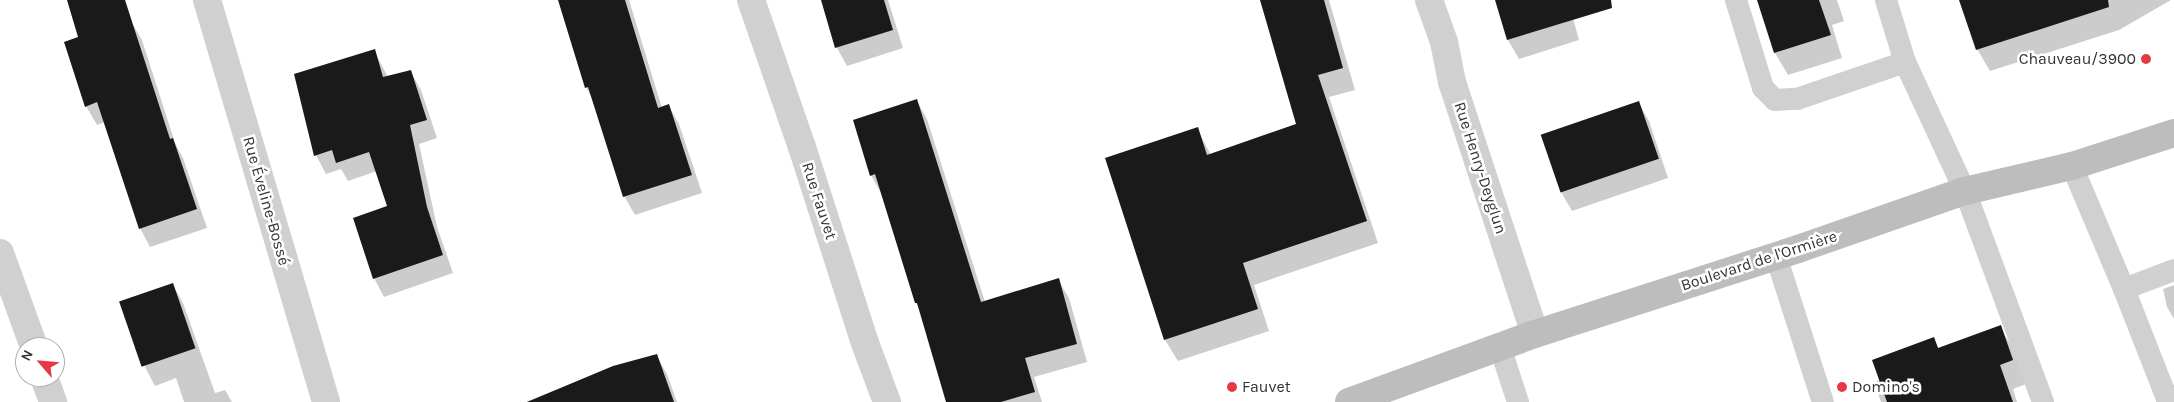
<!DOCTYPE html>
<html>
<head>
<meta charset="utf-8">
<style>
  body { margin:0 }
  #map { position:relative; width:2174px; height:402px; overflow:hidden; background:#fff; font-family:Karla,sans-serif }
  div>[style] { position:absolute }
  .shadow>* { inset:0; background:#0003 }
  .building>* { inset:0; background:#1a1a1a; transform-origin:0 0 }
  .service>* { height:22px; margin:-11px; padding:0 11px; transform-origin:11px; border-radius:11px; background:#d0d0d0 }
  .minor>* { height:28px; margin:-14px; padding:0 14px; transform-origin:14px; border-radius:14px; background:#d0d0d0 }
  .secondary>* { height:28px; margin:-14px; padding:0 14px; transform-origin:14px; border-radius:14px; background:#bdbdbd }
  .dots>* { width:14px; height:14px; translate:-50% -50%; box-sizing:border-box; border:2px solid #fff; border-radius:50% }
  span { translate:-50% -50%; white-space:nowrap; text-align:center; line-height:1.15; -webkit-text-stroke:5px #fff; paint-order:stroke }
  .poi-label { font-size:16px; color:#333 }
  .right { translate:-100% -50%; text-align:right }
  .left { translate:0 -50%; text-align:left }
  .street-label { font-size:16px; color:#333 }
  .north { position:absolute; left:15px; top:337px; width:50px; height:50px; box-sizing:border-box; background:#fff; border:1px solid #adadad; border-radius:50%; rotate:297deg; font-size:14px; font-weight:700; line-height:20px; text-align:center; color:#333 }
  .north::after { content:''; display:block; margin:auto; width:18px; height:22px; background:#e63946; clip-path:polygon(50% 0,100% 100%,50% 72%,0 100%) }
</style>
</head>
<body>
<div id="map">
  <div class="shadow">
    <div style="clip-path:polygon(68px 0,125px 0,132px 23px,142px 40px,175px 143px,183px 158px,207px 228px,150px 247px,140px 228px,105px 122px,97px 125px,86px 106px,79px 38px)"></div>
    <div style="clip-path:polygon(559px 0,629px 0,662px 108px,668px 105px,679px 124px,702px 193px,635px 215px,624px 196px,594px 102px,586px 87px)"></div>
    <div style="clip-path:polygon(822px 0,888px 0,903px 48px,847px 66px,837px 48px)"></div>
    <div style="clip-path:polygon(1261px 0,1329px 0,1355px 90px,1329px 97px,1378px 243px,1254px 285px,1269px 331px,1178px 361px,1165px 340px,1107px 159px,1197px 129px,1211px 155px,1298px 125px)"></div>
    <div style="clip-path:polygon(1496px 0,1568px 0,1579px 40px,1519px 59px,1508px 40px)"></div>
    <div style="clip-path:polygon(1759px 0,1837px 0,1844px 21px,1832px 25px,1842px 58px,1788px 75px,1775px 53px)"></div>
    <div style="clip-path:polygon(1960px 0,2171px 0,2119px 30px,1990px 71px,1977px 49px)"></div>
    <div style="clip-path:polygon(374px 51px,388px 77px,410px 71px,421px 90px,437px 138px,419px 144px,437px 227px,453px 273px,384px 297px,374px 278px,389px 207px,377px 171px,348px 181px,341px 169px,326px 174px,316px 155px)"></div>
    <div style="clip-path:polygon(917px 101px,927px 119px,985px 302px,1058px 280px,1069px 298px,1087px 362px,1034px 377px,1042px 402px,948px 402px,922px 313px,916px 303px,881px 193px,871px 175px)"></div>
    <div style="clip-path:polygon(1638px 102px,1649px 121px,1668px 178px,1572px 211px,1561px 192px)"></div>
    <div style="clip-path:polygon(173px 285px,183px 303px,215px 393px,225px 390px,232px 402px,184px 402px,176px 378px,155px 386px,145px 367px)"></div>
    <div style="clip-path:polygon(2174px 285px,2174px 319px,2167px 307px,2163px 289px)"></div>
    <div style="clip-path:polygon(2000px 327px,2014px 350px,2026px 384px,2013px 389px,2017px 402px,1881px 402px,1874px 382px,1880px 380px,1933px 339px,1939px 349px)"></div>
    <div style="clip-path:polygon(656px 355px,667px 374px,677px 402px,526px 402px,613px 367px)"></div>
  </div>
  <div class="building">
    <div style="clip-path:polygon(67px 0,125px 0,170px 139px,173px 138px,197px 209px,139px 229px,97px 102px,85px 107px,64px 42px,78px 37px)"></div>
    <div style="clip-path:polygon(558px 0,625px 0,658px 108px,669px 104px,692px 175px,623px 197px,588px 87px,585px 88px)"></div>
    <div style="clip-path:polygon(821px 0,884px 0,893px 30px,835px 48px)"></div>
    <div style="clip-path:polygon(1260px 0,1324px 0,1343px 68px,1318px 75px,1367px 221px,1243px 263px,1258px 309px,1164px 340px,1105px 158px,1198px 127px,1207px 155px,1296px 124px)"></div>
    <div style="clip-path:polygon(1495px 0,1611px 0,1612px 8px,1507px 40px)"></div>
    <div style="clip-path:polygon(1757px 0,1819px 0,1831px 35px,1774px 53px)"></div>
    <div style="clip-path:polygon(1959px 0,2108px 0,2109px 7px,1976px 50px)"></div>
    <div style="clip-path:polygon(375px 49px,383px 77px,411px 70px,427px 120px,410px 125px,427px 207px,443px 255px,373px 279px,353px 218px,387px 206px,369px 152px,336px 163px,332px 150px,314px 156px,294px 74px)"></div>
    <div style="clip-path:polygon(917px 99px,981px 302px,1059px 278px,1077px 344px,1025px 358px,1035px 392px,1001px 402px,946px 402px,917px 303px,915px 303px,875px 174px,870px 176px,853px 120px)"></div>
    <div style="left:1639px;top:101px;width:61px;height:104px;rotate:71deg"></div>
    <div style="left:173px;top:283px;width:69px;height:57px;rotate:71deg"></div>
    <div style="clip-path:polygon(2001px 325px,2013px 360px,2000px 365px,2013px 402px,1887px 402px,1872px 360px,1934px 337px,1938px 348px)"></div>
    <div style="clip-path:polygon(657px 354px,674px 402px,527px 402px,613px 366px)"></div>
  </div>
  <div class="service">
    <div style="left:1736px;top:0;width:92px;rotate:72.9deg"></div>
    <div style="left:1763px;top:88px;width:17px;rotate:45deg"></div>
    <div style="left:1775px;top:100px;width:22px;rotate:-3deg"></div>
    <div style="left:1797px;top:99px;width:114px;rotate:-18.9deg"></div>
    <div style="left:1886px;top:0;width:65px;rotate:73deg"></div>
    <div style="left:1905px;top:62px;width:142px;rotate:65.1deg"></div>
    <div style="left:1965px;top:191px;width:225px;rotate:69.7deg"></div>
    <div style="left:2072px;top:166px;width:134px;rotate:67.1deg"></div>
    <div style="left:2124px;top:289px;width:118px;rotate:68.6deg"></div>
    <div style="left:2167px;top:399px;width:8px;rotate:-23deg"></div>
    <div style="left:1776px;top:256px;width:153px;rotate:72.2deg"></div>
    <div style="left:2124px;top:289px;width:53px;rotate:-20.8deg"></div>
    <div style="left:1500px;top:347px;width:58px;rotate:71.9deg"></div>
  </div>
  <div class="minor">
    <div style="left:207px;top:0;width:419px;rotate:73.5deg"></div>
    <div style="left:751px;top:0;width:156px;rotate:70.9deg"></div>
    <div style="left:802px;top:147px;width:206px;rotate:72.2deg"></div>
    <div style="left:865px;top:343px;width:63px;rotate:69.6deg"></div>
    <div style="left:1429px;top:0;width:45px;rotate:70.3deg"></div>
    <div style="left:1444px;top:42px;width:41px;rotate:78.7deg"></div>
    <div style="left:1452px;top:82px;width:265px;rotate:71.8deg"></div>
    <div style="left:0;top:253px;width:100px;rotate:70.1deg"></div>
    <div style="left:44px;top:377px;width:27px;rotate:70deg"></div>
  </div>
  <div class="secondary">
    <div style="left:1349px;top:402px;width:198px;rotate:-20.1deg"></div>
    <div style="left:1535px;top:334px;width:276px;rotate:-17.9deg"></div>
    <div style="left:1798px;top:249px;width:177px;rotate:-19.2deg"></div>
    <div style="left:1965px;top:191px;width:110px;rotate:-13.2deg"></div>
    <div style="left:2072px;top:166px;width:107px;rotate:-17.9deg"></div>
  </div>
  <div class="dots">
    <div style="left:2146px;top:59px;background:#e63946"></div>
    <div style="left:1232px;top:387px;background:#e63946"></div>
    <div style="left:1842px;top:387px;background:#e63946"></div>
  </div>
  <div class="poi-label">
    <span class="right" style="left:2136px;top:59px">Chauveau/3900</span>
    <span class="left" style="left:1242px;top:387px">Fauvet</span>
    <span class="left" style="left:1852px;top:387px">Domino's</span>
  </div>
  <div class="street-label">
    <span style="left:1480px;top:168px;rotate:72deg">Rue Henry-Deyglun</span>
    <span style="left:266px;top:201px;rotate:74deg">Rue Éveline-Bossé</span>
    <span style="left:819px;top:201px;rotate:72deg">Rue Fauvet</span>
    <span style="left:1759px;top:261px;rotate:-18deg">Boulevard de l'Ormière</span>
  </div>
  <div class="north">N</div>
</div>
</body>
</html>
